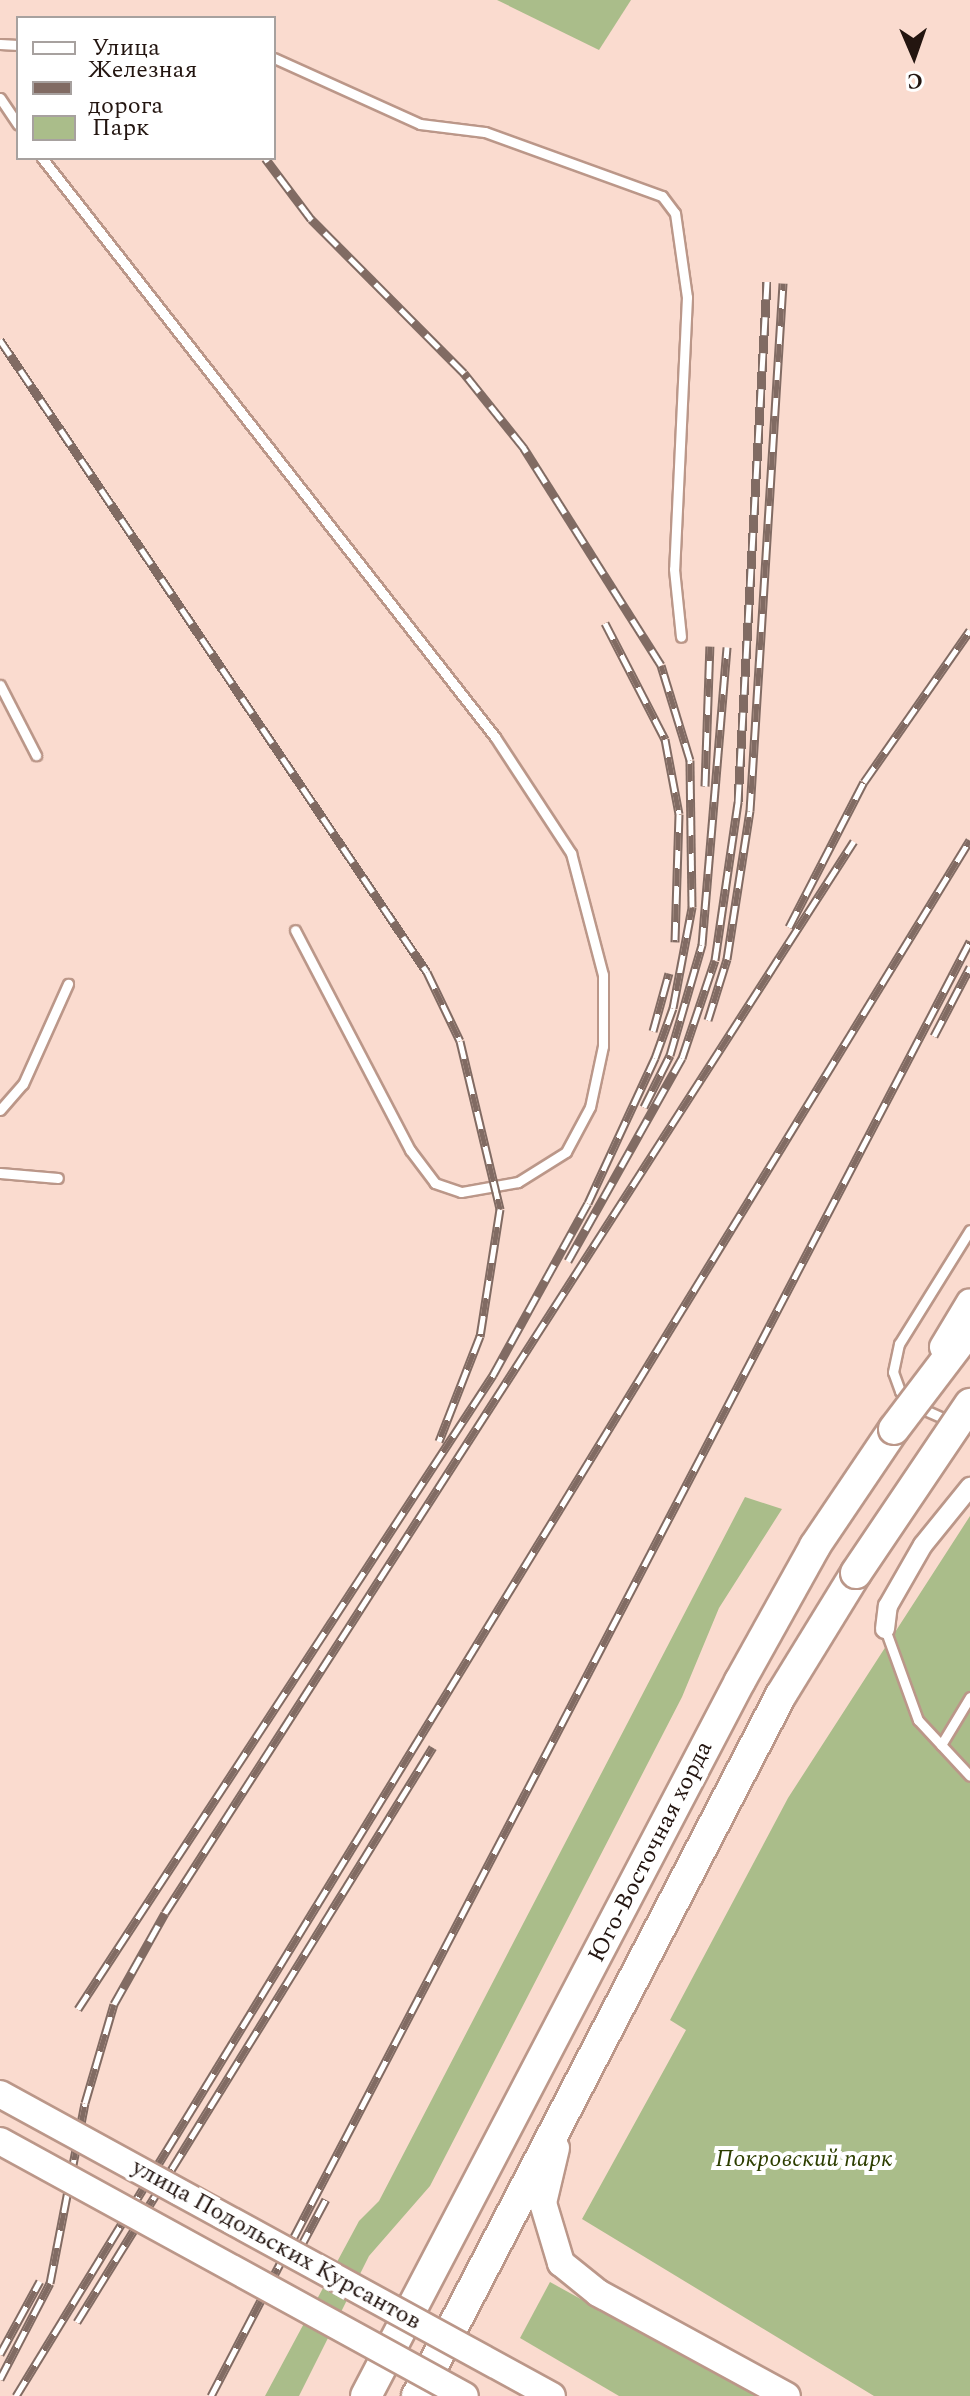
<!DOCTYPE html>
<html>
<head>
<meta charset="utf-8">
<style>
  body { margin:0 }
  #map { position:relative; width:970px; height:2396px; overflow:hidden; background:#fadbcf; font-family:Spectral,serif }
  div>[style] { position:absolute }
  .green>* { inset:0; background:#aabd8a }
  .roads { filter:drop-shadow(2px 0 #bb9789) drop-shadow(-2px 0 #bb9789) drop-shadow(0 2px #bb9789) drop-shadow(0 -2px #bb9789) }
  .lane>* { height:9px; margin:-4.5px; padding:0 4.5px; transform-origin:4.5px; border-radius:4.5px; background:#fff }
  .street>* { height:18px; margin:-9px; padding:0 9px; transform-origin:9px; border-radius:9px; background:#fff }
  .secondary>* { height:26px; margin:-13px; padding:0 13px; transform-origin:13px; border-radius:13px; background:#fff }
  .primary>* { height:30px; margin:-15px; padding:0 15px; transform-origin:15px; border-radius:15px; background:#fff }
  .rail>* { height:9px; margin-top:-4.5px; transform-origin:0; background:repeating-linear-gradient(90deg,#fff 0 18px,#816b63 0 36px); box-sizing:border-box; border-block:2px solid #816b63 }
  .bridges { filter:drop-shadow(2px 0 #bb9789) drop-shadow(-2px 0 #bb9789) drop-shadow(0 2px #bb9789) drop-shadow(0 -2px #bb9789) }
  .secondary-bridge>* { height:26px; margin:-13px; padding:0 13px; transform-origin:13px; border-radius:13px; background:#fff }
  .primary-bridge>* { height:30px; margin:-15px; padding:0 15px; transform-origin:15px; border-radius:15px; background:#fff }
  span { translate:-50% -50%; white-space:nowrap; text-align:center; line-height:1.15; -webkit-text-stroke:8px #fff; paint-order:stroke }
  .street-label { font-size:24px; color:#231510 }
  .park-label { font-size:24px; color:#2d3e00; font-style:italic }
  .legend { position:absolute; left:16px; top:16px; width:260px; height:144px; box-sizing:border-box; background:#fff; border:2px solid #a7a19f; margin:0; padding:10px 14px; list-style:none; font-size:24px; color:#231510 }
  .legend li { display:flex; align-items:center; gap:16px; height:40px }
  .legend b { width:40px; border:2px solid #a7a19f }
  .north { position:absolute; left:874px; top:16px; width:80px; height:80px; -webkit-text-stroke:6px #fff; paint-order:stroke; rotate:178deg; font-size:22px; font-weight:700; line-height:32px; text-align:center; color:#231510 }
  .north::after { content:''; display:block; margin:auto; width:28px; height:36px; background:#231510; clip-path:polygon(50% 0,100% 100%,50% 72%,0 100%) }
</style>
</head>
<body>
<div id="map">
  <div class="green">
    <div style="clip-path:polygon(497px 0,631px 0,599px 50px)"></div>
    <div style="clip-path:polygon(745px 1497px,782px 1509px,719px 1608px,682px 1697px,430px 2186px,369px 2256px,299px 2396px,265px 2396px,359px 2221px,379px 2201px)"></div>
    <div style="clip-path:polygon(970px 1516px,970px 2396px,874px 2396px,582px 2219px,686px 2030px,670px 2020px,788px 1798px)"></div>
    <div style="clip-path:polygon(550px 2282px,756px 2396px,619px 2396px,520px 2338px)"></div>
  </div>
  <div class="roads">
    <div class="lane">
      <div style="left:0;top:44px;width:18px;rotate:3deg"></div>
      <div style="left:274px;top:58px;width:160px;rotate:24.3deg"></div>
      <div style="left:420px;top:124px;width:65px;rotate:7deg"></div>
      <div style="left:485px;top:132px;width:188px;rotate:19.9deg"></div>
      <div style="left:662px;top:196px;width:21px;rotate:53deg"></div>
      <div style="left:675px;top:213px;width:85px;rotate:81.9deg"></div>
      <div style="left:687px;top:297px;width:272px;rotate:92.7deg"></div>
      <div style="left:674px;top:569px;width:68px;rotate:84.1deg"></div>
      <div style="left:0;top:98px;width:32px;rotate:56deg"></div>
      <div style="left:42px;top:158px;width:735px;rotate:51.96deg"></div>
      <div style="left:495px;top:737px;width:139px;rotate:56.8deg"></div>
      <div style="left:571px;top:853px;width:126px;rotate:75.3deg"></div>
      <div style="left:603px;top:975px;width:71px;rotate:90deg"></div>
      <div style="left:603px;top:1046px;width:62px;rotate:102deg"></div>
      <div style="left:590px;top:1107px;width:51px;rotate:118.1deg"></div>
      <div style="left:566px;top:1152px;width:57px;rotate:148deg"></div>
      <div style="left:518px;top:1182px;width:58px;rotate:170deg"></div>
      <div style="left:461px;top:1192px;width:28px;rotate:-161deg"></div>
      <div style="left:435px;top:1183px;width:41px;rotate:-127.1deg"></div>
      <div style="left:410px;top:1150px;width:248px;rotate:-117.6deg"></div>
      <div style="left:0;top:685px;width:79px;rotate:62.8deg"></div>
      <div style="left:0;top:1110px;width:35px;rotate:-49deg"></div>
      <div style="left:23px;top:1084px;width:110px;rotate:-65.8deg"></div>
      <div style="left:0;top:1173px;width:58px;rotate:4.9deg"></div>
      <div style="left:952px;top:1422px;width:35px;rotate:-156deg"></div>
      <div style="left:920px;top:1408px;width:26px;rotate:-140deg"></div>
      <div style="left:900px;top:1391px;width:20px;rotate:-110deg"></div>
      <div style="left:893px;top:1372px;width:29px;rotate:-78deg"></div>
      <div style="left:899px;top:1344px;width:134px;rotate:-58.1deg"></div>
      <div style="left:885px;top:1629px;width:97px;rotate:70.1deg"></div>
      <div style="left:918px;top:1720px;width:76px;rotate:47.1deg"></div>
      <div style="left:941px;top:1745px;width:56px;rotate:-58.9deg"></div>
    </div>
    <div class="street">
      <div style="left:885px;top:1629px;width:23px;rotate:-83deg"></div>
      <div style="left:888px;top:1606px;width:70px;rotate:-60.2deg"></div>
      <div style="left:923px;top:1545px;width:75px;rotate:-51deg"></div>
    </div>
    <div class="secondary">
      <div style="left:556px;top:2148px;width:57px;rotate:103.3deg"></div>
      <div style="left:543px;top:2203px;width:63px;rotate:73.3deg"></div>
      <div style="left:561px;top:2263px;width:48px;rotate:39deg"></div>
      <div style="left:598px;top:2293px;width:215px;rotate:28.6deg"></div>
    </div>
    <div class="primary">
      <div style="left:366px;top:2396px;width:807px;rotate:-62.39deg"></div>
      <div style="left:740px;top:1681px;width:154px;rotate:-60.9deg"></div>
      <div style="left:815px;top:1546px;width:141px;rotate:-56deg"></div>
      <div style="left:417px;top:2396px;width:790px;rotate:-62.56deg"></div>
      <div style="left:781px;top:1695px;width:143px;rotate:-58.4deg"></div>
    </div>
  </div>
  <div class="rail">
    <div style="left:0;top:340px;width:763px;rotate:55.96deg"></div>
    <div style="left:427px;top:972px;width:76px;rotate:64.4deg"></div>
    <div style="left:460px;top:1041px;width:173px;rotate:76.6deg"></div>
    <div style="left:500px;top:1209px;width:129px;rotate:98.9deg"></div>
    <div style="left:480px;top:1336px;width:113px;rotate:111.3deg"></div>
    <div style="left:605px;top:623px;width:131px;rotate:62.7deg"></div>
    <div style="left:665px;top:739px;width:76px;rotate:79.4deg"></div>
    <div style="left:679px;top:814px;width:128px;rotate:91.8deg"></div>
    <div style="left:705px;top:786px;width:140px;rotate:-88deg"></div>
    <div style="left:789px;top:927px;width:163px;rotate:-62.7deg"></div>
    <div style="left:864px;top:782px;width:185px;rotate:-55.1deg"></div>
    <div style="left:708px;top:1020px;width:64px;rotate:-72.7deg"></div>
    <div style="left:727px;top:959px;width:150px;rotate:-81.2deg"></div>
    <div style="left:750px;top:811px;width:529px;rotate:-86.42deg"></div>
    <div style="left:653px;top:1031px;width:60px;rotate:-74.6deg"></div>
    <div style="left:934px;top:1036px;width:78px;rotate:-62.4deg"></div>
    <div style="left:644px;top:1107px;width:58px;rotate:-63.4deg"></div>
    <div style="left:670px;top:1055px;width:115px;rotate:-73.8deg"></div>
    <div style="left:702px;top:945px;width:299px;rotate:-85.2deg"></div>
    <div style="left:568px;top:1261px;width:233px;rotate:-60.7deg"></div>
    <div style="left:682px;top:1058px;width:103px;rotate:-71.4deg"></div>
    <div style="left:715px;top:960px;width:160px;rotate:-81.7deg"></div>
    <div style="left:738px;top:802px;width:521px;rotate:-86.81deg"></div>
    <div style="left:78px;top:2009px;width:758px;rotate:-56.79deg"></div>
    <div style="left:493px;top:1375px;width:196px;rotate:-61.1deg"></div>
    <div style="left:588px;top:1203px;width:160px;rotate:-65.2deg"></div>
    <div style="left:655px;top:1058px;width:53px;rotate:-70.2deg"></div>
    <div style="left:673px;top:1008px;width:103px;rotate:-79.3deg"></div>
    <div style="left:692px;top:907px;width:147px;rotate:-90.8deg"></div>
    <div style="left:690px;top:760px;width:99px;rotate:-107deg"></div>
    <div style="left:661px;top:665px;width:257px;rotate:-122.3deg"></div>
    <div style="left:524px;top:448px;width:96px;rotate:-128.7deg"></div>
    <div style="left:464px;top:373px;width:217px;rotate:-134.8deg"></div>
    <div style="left:311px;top:219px;width:76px;rotate:-127deg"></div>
    <div style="left:300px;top:2248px;width:55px;rotate:-62deg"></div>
    <div style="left:77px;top:2322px;width:676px;rotate:-58.24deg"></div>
    <div style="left:0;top:2354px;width:83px;rotate:-61.3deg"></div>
    <div style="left:0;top:2379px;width:108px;rotate:-62.5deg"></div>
    <div style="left:50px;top:2283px;width:183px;rotate:-79deg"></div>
    <div style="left:85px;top:2103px;width:103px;rotate:-73.7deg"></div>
    <div style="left:114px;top:2004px;width:104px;rotate:-60.7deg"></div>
    <div style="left:165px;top:1913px;width:1274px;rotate:-57.27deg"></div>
    <div style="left:16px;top:2396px;width:1825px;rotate:-58.49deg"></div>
    <div style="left:211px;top:2396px;width:1641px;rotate:-62.45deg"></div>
  </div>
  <div class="bridges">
    <div class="secondary-bridge">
      <div style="left:943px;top:1347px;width:52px;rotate:-59deg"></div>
      <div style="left:0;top:2094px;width:629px;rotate:28.68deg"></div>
      <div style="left:0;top:2141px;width:530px;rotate:28.74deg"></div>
    </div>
    <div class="primary-bridge">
      <div style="left:894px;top:1429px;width:126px;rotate:-52.8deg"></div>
      <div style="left:856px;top:1573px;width:204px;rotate:-56deg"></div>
    </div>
  </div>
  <div class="street-label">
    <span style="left:651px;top:1852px;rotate:-63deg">Юго-Восточная хорда</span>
    <span style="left:276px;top:2245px;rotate:29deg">улица Подольских Курсантов</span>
  </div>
  <div class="park-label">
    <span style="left:804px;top:2160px">Покровский парк</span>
  </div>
  <ul class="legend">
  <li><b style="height:10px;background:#fff"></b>Улица</li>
  <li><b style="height:10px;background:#816b63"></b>Железная дорога</li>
  <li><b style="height:22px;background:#aabd8a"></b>Парк</li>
  </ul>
  <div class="north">С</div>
</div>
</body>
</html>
